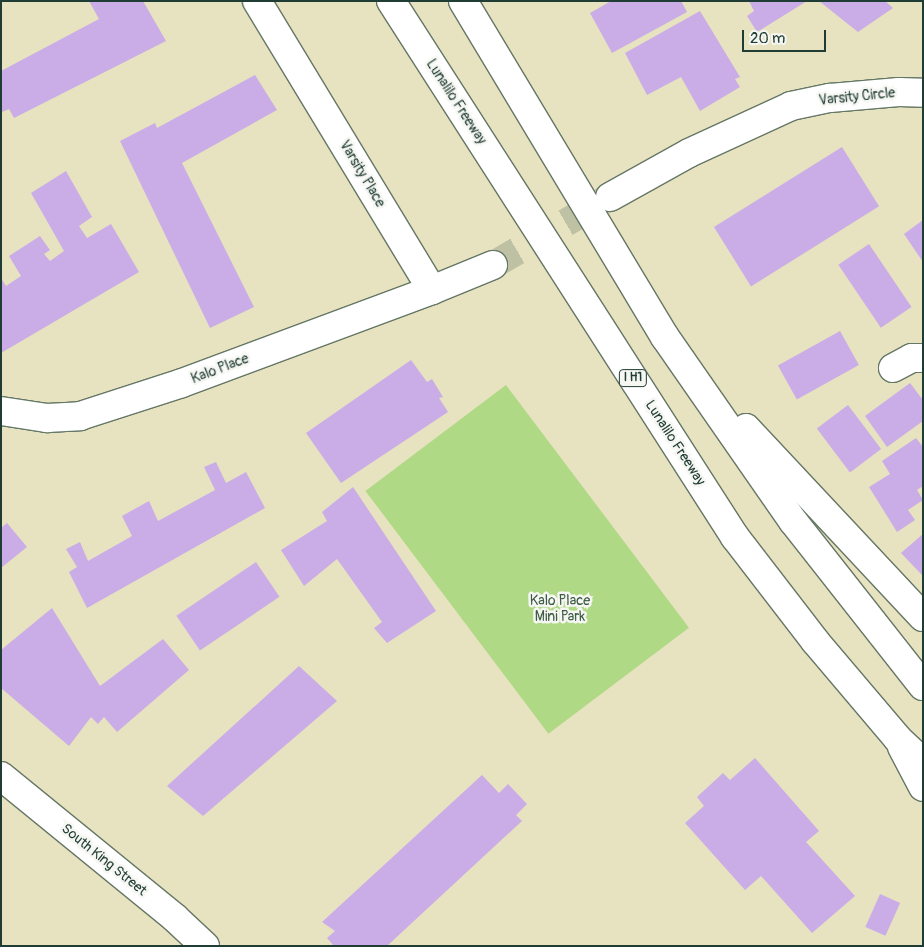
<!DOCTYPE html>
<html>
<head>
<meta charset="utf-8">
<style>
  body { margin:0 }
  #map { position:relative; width:924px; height:947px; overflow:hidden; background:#e7e2c0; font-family:Pangolin,sans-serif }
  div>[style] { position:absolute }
  .green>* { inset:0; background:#afd985; transform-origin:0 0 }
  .building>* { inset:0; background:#caade7; transform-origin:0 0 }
  .minor-tunnel>* { height:28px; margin-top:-14px; transform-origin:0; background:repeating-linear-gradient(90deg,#bfc1a4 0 28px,transparent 0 42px) }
  .roads { filter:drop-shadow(1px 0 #657765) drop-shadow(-1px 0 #657765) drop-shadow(0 1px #657765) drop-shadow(0 -1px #657765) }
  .minor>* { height:28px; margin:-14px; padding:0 14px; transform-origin:14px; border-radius:14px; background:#fff }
  .major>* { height:28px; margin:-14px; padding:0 14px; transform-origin:14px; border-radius:14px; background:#fff }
  .highway>* { height:28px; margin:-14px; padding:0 14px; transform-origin:14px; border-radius:14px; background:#fff }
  span { translate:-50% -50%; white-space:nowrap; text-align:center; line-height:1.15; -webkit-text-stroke:5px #f6f6f2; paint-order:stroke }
  .shield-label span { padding:1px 4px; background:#f6f6f2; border:1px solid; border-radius:4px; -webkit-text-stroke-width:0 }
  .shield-label { font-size:12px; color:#1f3d34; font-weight:700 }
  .street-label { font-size:14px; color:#1f3d34 }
  .park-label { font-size:14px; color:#3c5c44 }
  .frame { position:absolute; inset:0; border:2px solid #1f3d34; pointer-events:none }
  .scale { position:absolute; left:742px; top:30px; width:84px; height:22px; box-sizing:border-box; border:2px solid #1f3d34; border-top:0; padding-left:6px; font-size:15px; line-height:18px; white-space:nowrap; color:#1f3d34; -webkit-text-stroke:4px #f6f6f2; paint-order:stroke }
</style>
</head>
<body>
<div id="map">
  <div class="green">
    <div style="left:506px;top:385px;width:304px;height:176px;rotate:53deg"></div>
  </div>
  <div class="building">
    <div style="clip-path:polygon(89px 1px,143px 1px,166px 41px,14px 118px,9px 109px,2px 112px,1px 71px,99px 19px)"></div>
    <div style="clip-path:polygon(611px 1px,681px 1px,687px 12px,612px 53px,590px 13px)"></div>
    <div style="clip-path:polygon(749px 1px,807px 1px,757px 32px,747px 16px,754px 11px)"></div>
    <div style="clip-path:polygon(819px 1px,885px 1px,893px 8px,858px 32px)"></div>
    <div style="clip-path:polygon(700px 11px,740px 77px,735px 79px,740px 87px,700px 111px,681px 77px,647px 95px,625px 53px)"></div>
    <div style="clip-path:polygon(255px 75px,277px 110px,182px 163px,254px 307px,210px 328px,120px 141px,155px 123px,157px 128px)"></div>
    <div style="left:842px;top:147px;width:70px;height:151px;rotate:58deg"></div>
    <div style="clip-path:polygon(66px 171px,92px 217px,79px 226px,87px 238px,111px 224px,139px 272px,1px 353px,1px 278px,6px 286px,21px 276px,9px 256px,40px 236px,50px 250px,44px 254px,50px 261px,64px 251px,31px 193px)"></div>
    <div style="clip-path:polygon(923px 220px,923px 262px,904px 234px)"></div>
    <div style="left:869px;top:244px;width:76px;height:37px;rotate:56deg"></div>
    <div style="left:840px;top:331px;width:39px;height:71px;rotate:61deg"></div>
    <div style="clip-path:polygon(411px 360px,427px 382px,432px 379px,443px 397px,439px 398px,448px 412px,341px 483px,306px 433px)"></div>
    <div style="clip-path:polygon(910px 383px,923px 400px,923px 421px,887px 447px,865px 416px)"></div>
    <div style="left:848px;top:405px;width:55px;height:39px;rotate:53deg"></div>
    <div style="clip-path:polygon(916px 438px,923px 447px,923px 486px,917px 490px,923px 500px,908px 510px,915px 520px,897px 532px,869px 487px,890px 474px,882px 461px)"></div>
    <div style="clip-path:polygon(216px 462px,226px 483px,246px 472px,265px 508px,87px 608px,69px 572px,77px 567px,66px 549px,80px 542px,88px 561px,132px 536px,122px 516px,149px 501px,158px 521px,215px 490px,204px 467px)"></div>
    <div style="clip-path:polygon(353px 487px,436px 611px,387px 643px,374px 628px,382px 622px,337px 559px,304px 586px,281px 550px,327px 521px,322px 512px)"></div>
    <div style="clip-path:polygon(7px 523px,27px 547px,1px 568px,1px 528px)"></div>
    <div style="clip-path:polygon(923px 534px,923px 576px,901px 553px)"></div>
    <div style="left:256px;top:562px;width:42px;height:96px;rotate:56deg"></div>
    <div style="clip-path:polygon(52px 608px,100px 686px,163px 639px,189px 670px,117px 732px,104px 717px,98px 724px,91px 717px,69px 746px,1px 688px,1px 650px)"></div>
    <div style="clip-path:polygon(299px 666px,337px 701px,203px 816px,167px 786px)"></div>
    <div style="clip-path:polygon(755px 758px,819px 831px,806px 842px,855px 896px,812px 933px,761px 876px,745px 890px,685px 823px,704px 806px,697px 797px,723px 773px,730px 780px)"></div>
    <div style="clip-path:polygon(482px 775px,499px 793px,508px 784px,527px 804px,516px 815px,522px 821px,387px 946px,334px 946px,327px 938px,335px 931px,322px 922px)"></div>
    <div style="left:880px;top:894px;width:22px;height:36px;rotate:24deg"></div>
  </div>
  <div class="minor-tunnel">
    <div style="left:493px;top:265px;width:133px;rotate:-30.2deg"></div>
  </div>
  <div class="roads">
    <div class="minor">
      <div style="left:257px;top:1px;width:338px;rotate:58.8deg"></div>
      <div style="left:610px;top:197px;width:90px;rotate:-29.1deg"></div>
      <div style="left:689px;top:153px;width:112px;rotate:-24.7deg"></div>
      <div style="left:791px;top:106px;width:40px;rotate:-12deg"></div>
      <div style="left:830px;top:98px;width:69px;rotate:-5deg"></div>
      <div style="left:899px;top:92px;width:24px;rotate:2deg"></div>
      <div style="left:893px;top:368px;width:21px;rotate:-28deg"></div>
      <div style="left:912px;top:358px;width:11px"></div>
      <div style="left:1px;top:411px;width:47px;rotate:8.7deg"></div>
      <div style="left:47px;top:418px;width:33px;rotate:-3deg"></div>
      <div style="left:80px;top:416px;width:107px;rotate:-17.9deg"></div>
      <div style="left:182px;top:383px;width:267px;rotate:-20.4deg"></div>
      <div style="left:432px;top:290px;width:66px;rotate:-22.3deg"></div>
    </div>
    <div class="major">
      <div style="left:1px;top:776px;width:225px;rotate:39.2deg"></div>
      <div style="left:175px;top:918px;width:41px;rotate:43deg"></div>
    </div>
    <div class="highway">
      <div style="left:391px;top:1px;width:637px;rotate:57.31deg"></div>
      <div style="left:735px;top:537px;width:131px;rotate:52.4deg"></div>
      <div style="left:815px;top:641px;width:128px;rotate:49.7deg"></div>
      <div style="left:898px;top:739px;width:34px;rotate:43deg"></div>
      <div style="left:463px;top:1px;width:392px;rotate:59deg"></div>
      <div style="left:665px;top:337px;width:224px;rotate:55.2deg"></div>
      <div style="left:793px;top:521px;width:210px;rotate:51.8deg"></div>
      <div style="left:746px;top:428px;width:259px;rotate:46.9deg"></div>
      <div style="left:902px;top:747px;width:45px;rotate:62.3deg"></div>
    </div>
  </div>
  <div class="shield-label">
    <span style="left:633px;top:378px">I H1</span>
  </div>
  <div class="street-label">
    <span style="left:857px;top:97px;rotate:-6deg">Varsity Circle</span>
    <span style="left:456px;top:102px;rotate:57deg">Lunalilo Freeway</span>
    <span style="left:362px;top:174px;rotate:59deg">Varsity Place</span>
    <span style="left:220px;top:369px;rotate:-21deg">Kalo Place</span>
    <span style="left:675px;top:443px;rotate:57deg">Lunalilo Freeway</span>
    <span style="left:104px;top:860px;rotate:39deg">South King Street</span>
  </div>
  <div class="park-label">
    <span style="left:560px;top:609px">Kalo Place<br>Mini Park</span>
  </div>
  <div class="frame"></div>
  <div class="scale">20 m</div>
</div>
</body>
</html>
